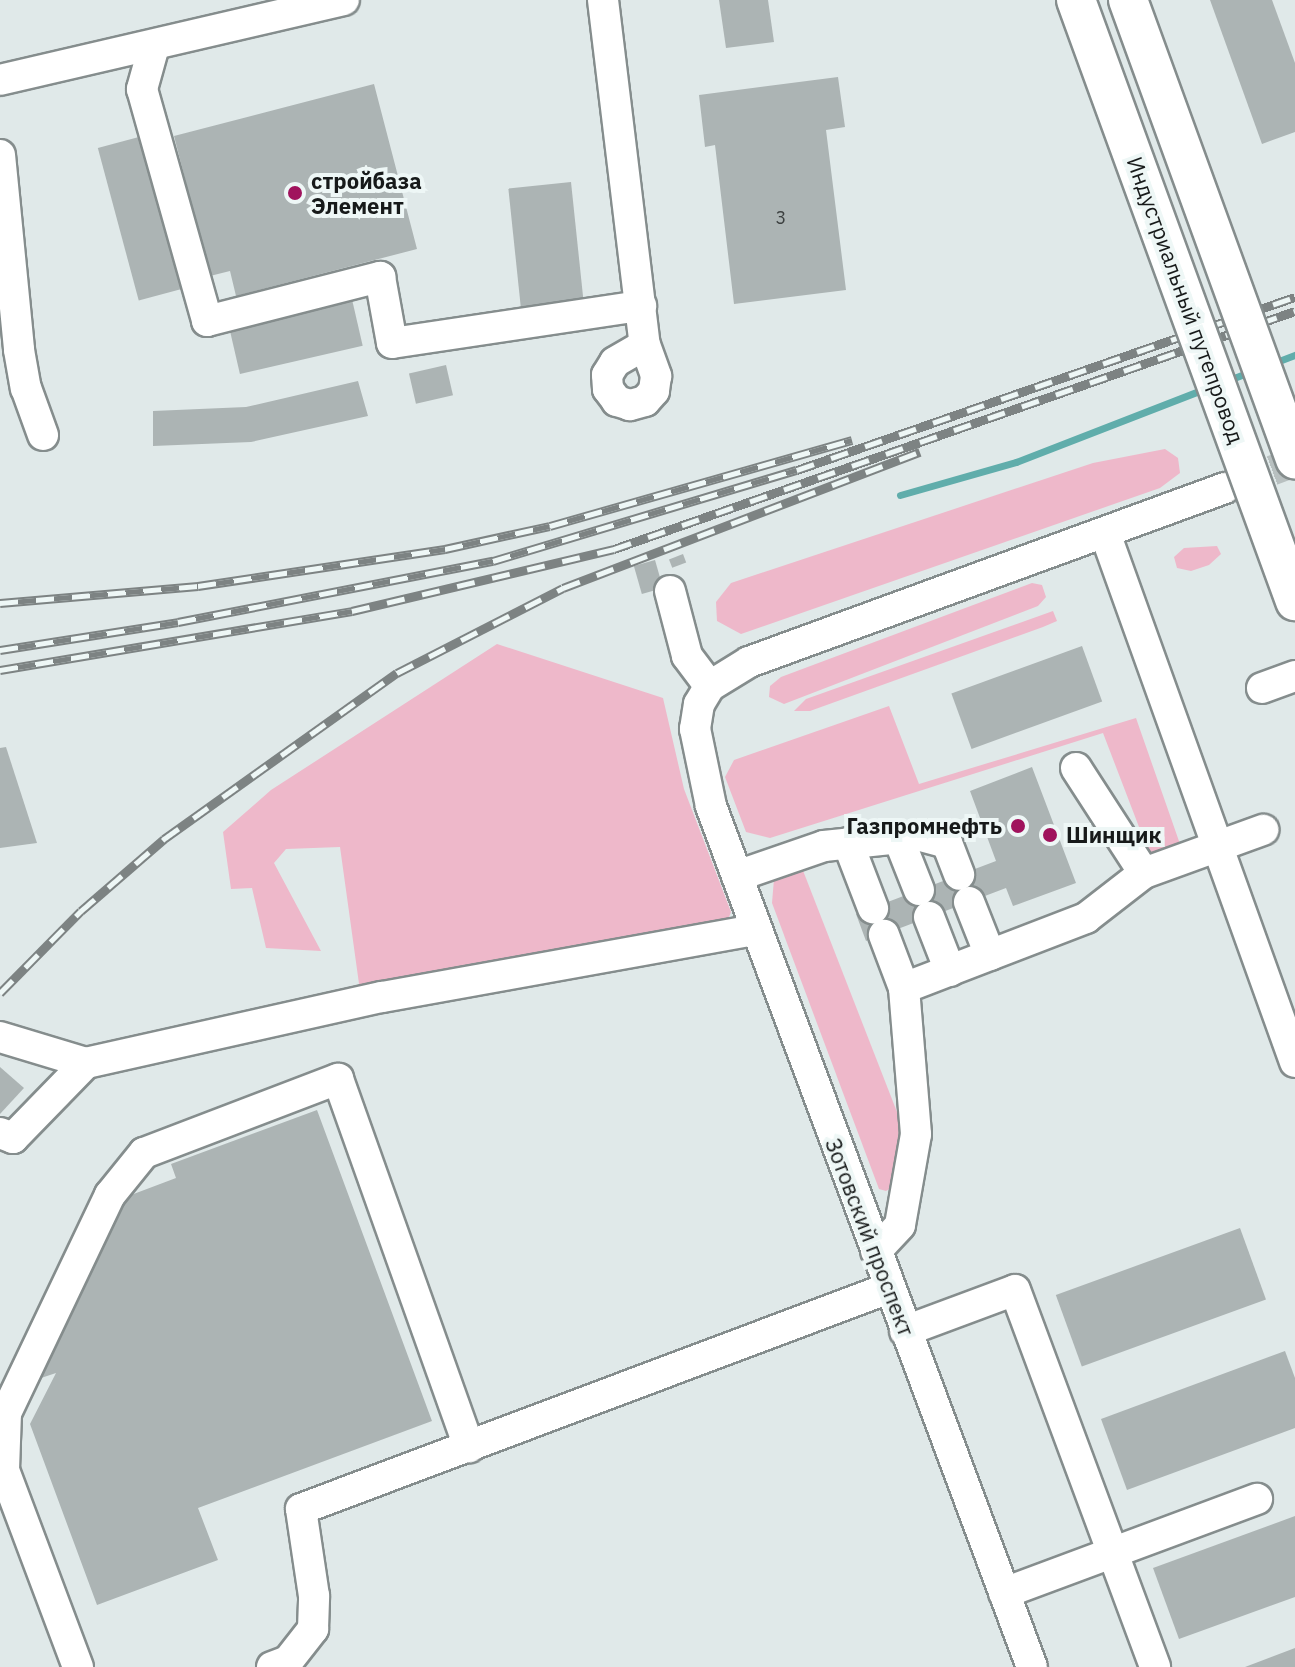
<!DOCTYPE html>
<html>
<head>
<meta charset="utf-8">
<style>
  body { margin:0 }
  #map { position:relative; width:1295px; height:1667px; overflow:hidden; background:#e0e9e9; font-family:"IBM Plex Sans",sans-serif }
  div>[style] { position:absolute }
  .green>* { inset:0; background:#eeb8ca }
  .stream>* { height:7px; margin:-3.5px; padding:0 3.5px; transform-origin:3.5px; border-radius:3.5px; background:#60adab }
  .building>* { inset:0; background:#acb4b4; transform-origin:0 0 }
  .minor-tunnel>* { height:30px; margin-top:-15px; transform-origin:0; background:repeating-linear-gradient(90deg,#b8c0c0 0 30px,transparent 0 45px) }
  .roads { filter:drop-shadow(2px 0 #858d8d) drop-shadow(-2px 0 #858d8d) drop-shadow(0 2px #858d8d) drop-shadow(0 -2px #858d8d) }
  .minor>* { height:30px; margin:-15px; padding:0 15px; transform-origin:15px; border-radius:15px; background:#fff }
  .rail>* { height:9px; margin-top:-4.5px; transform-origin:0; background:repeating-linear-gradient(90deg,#eef7f6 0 18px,#7d8383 0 36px); box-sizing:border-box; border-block:2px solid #7d8383 }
  .bridges { filter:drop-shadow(2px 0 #858d8d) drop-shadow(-2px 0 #858d8d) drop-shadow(0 2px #858d8d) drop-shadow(0 -2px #858d8d) }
  .major-bridge>* { height:38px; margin:-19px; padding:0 19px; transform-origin:19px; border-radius:19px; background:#fff }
  .dots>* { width:22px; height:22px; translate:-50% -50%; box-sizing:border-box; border:4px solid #eef7f6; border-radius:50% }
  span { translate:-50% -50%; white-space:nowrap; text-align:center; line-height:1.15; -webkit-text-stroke:8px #eef7f6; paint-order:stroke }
  .number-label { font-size:18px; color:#3c4040 }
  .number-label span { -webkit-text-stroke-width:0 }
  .poi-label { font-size:22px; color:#171a1a; font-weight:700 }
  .left { translate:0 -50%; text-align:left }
  .right { translate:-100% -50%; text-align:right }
  .street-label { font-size:22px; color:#171a1a }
</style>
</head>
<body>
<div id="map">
  <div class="green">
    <div style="clip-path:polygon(1165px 449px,1178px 458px,1180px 473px,1160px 488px,741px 634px,717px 621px,716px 602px,731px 583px,1093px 463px)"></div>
    <div style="clip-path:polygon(1217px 546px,1221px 554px,1209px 565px,1191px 571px,1177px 568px,1174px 557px,1184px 548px)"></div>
    <div style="clip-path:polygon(1032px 583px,1042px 585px,1046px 597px,1038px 606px,784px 704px,769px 697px,770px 686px,781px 677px)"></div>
    <div style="clip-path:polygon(1053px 611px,1057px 621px,1043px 627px,810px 711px,794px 711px,806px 699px)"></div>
    <div style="clip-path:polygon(497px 644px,663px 698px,684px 789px,731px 912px,724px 930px,360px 991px,340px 847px,286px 849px,274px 863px,321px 951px,266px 948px,252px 888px,231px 889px,223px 832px,271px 790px)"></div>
    <div style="clip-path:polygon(889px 706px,919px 784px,1136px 718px,1180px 844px,1157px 857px,1149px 853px,1103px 733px,770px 838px,746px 832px,725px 777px,734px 760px)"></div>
    <div style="clip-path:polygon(802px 868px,904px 1130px,894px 1186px,886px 1191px,879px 1189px,772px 903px,774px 879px)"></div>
  </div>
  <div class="stream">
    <div style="left:1271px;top:364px;width:26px;rotate:-21deg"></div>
    <div style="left:1226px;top:381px;width:28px;rotate:-21deg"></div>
    <div style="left:900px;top:495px;width:121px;rotate:-15.9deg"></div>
    <div style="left:1016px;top:462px;width:205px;rotate:-21.2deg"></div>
  </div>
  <div class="building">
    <div style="clip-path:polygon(719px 0,768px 0,774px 42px,726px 48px)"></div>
    <div style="clip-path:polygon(1210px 0,1272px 0,1295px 63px,1295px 132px,1262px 144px)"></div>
    <div style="clip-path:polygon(838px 77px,845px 127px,826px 130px,846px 290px,734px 304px,715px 145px,705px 147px,699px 95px)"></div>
    <div style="clip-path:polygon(374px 84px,417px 249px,236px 296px,230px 271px,210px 276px,174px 136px)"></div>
    <div style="left:150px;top:134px;width:158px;height:54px;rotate:75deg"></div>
    <div style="left:571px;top:182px;width:121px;height:63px;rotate:84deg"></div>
    <div style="left:351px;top:295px;width:52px;height:126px;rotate:77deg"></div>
    <div style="left:446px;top:365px;width:31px;height:38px;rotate:77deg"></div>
    <div style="clip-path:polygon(358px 381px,368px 416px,251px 442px,153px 446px,153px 411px,246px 407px)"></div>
    <div style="left:683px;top:554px;width:9px;height:15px;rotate:69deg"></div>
    <div style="left:655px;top:560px;width:29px;height:22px;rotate:74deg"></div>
    <div style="left:1082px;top:646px;width:59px;height:139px;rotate:70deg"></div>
    <div style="clip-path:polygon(6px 747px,37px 843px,0 848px,0 748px)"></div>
    <div style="clip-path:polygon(1032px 767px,1076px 883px,1013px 906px,1006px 888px,866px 941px,856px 914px,996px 861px,970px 791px)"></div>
    <div style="clip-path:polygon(0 1067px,24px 1088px,0 1114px)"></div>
    <div style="clip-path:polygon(317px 1110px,432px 1421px,198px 1508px,218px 1560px,97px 1605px,30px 1424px,56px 1373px,38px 1379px,123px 1198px,176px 1178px,171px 1164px)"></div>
    <div style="left:1240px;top:1228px;width:76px;height:196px;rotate:70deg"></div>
    <div style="clip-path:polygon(1285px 1351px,1295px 1378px,1295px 1428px,1127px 1490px,1101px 1419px)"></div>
    <div style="clip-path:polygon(1295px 1516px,1295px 1597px,1179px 1639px,1153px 1568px)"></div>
    <div style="clip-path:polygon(1295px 1648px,1295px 1667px,1245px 1667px)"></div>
  </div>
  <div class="minor-tunnel">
    <div style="left:1230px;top:486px;width:69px;rotate:-20.3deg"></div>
  </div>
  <div class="roads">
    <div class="minor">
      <div style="left:603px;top:0;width:348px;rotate:83.1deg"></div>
      <div style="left:645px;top:345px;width:33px;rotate:70deg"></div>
      <div style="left:656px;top:376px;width:15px;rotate:98deg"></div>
      <div style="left:654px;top:391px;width:13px;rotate:132deg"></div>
      <div style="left:645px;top:401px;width:16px;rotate:165deg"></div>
      <div style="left:630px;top:405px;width:14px;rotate:-163deg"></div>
      <div style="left:617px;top:401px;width:15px;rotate:-127deg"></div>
      <div style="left:608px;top:389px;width:14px;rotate:-94deg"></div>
      <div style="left:607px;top:375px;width:15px;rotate:-58deg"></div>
      <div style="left:615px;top:362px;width:34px;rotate:-30deg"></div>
      <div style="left:154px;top:46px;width:45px;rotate:105.6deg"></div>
      <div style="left:142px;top:89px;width:241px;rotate:74.3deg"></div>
      <div style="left:207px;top:321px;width:179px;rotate:-14.3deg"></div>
      <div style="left:380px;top:277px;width:67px;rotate:79.7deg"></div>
      <div style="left:392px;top:343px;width:252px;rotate:-8.5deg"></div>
      <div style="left:0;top:80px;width:353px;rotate:-13.1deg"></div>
      <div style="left:0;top:155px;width:196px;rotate:84.4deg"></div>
      <div style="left:19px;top:350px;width:39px;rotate:80deg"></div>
      <div style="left:26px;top:388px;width:50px;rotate:70.1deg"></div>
      <div style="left:1105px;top:533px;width:562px;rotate:70.24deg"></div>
      <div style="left:670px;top:591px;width:67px;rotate:75.3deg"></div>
      <div style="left:687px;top:656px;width:38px;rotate:53deg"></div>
      <div style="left:1262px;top:688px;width:35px;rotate:-20deg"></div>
      <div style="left:1076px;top:768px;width:125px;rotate:57.1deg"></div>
      <div style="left:898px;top:837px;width:57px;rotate:68.4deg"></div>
      <div style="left:848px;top:843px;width:70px;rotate:69deg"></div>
      <div style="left:737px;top:876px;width:92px;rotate:-19deg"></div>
      <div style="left:824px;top:846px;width:98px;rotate:-5.9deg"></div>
      <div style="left:921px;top:836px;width:27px;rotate:15deg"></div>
      <div style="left:947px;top:843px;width:34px;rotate:69deg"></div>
      <div style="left:969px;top:902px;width:57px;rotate:68.4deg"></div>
      <div style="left:929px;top:917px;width:58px;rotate:68.7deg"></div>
      <div style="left:904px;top:988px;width:195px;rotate:-21deg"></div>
      <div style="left:1086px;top:918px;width:73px;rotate:-37.8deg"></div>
      <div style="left:1144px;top:873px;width:127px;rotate:-19.9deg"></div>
      <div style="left:0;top:1037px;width:90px;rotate:16.8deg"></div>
      <div style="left:86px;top:1063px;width:303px;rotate:-12.6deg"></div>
      <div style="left:382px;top:997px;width:379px;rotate:-10.2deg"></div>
      <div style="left:0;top:1133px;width:14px;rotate:21deg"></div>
      <div style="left:13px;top:1138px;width:105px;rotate:-45.8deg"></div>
      <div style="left:876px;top:1251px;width:35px;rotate:-47deg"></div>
      <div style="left:900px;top:1225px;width:92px;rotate:-80deg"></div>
      <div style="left:916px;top:1134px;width:146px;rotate:-94.7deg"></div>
      <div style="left:904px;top:988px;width:57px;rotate:-110.7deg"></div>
      <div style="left:905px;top:1331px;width:117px;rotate:-20.4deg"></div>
      <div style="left:1015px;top:1290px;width:402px;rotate:69.6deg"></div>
      <div style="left:1004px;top:1593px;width:270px;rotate:-20.4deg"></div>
      <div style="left:78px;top:1667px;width:210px;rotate:-110.6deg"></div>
      <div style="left:4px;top:1470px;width:57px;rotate:-88deg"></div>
      <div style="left:6px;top:1413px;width:242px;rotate:-64.5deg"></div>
      <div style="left:110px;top:1195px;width:54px;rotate:-51deg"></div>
      <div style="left:144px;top:1153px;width:208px;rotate:-20.9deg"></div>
      <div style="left:338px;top:1079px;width:391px;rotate:70.4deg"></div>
      <div style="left:272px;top:1667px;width:17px;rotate:-21deg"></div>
      <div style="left:288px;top:1661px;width:41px;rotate:-52deg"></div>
      <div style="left:313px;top:1629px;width:33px;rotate:-88deg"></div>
      <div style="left:314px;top:1596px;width:88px;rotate:-98.5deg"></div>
      <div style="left:301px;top:1509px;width:628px;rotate:-20.6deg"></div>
      <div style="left:1032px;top:1667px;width:919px;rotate:-110.45deg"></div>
      <div style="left:711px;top:806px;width:79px;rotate:-101.7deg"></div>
      <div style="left:695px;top:729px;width:25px;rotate:-81deg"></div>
      <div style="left:699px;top:704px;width:21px;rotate:-59deg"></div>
      <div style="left:710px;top:686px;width:46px;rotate:-31.6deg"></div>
      <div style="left:749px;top:662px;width:507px;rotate:-20.08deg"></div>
    </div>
  </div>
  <div class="rail">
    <div style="left:0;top:603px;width:199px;rotate:-4.9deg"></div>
    <div style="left:198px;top:586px;width:250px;rotate:-8.5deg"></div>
    <div style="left:445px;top:549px;width:107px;rotate:-12.4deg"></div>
    <div style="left:550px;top:526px;width:314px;rotate:-15.9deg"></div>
    <div style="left:0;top:650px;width:180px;rotate:-8.9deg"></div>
    <div style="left:178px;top:622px;width:321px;rotate:-11deg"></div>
    <div style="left:493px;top:561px;width:317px;rotate:-16.7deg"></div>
    <div style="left:797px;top:470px;width:527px;rotate:-19.16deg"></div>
    <div style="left:0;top:670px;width:357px;rotate:-9.5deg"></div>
    <div style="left:352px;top:611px;width:269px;rotate:-13.3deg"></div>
    <div style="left:614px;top:549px;width:721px;rotate:-19.26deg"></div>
    <div style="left:0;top:993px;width:115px;rotate:-45.4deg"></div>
    <div style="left:81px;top:911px;width:110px;rotate:-40.9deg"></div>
    <div style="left:164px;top:839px;width:286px;rotate:-35.5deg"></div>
    <div style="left:397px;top:673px;width:186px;rotate:-27.1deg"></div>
    <div style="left:563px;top:588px;width:382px;rotate:-20.9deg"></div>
  </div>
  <div class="bridges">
    <div class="major-bridge">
      <div style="left:1076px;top:0;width:640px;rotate:69.98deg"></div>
      <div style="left:1128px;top:0;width:489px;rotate:70deg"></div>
    </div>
  </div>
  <div class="dots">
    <div style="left:295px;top:193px;background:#a0135d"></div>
    <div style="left:1018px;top:826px;background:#a0135d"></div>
    <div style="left:1050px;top:835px;background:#a0135d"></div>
  </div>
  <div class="number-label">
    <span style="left:781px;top:218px">3</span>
  </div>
  <div class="poi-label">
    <span class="left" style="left:311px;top:193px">стройбаза<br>Элемент</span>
    <span class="right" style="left:1002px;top:826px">Газпромнефть</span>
    <span class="left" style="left:1066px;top:835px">Шинщик</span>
  </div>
  <div class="street-label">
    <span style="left:1186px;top:300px;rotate:70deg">Индустриальный путепровод</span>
    <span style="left:870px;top:1237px;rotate:69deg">Зотовский проспект</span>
  </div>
</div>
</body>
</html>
